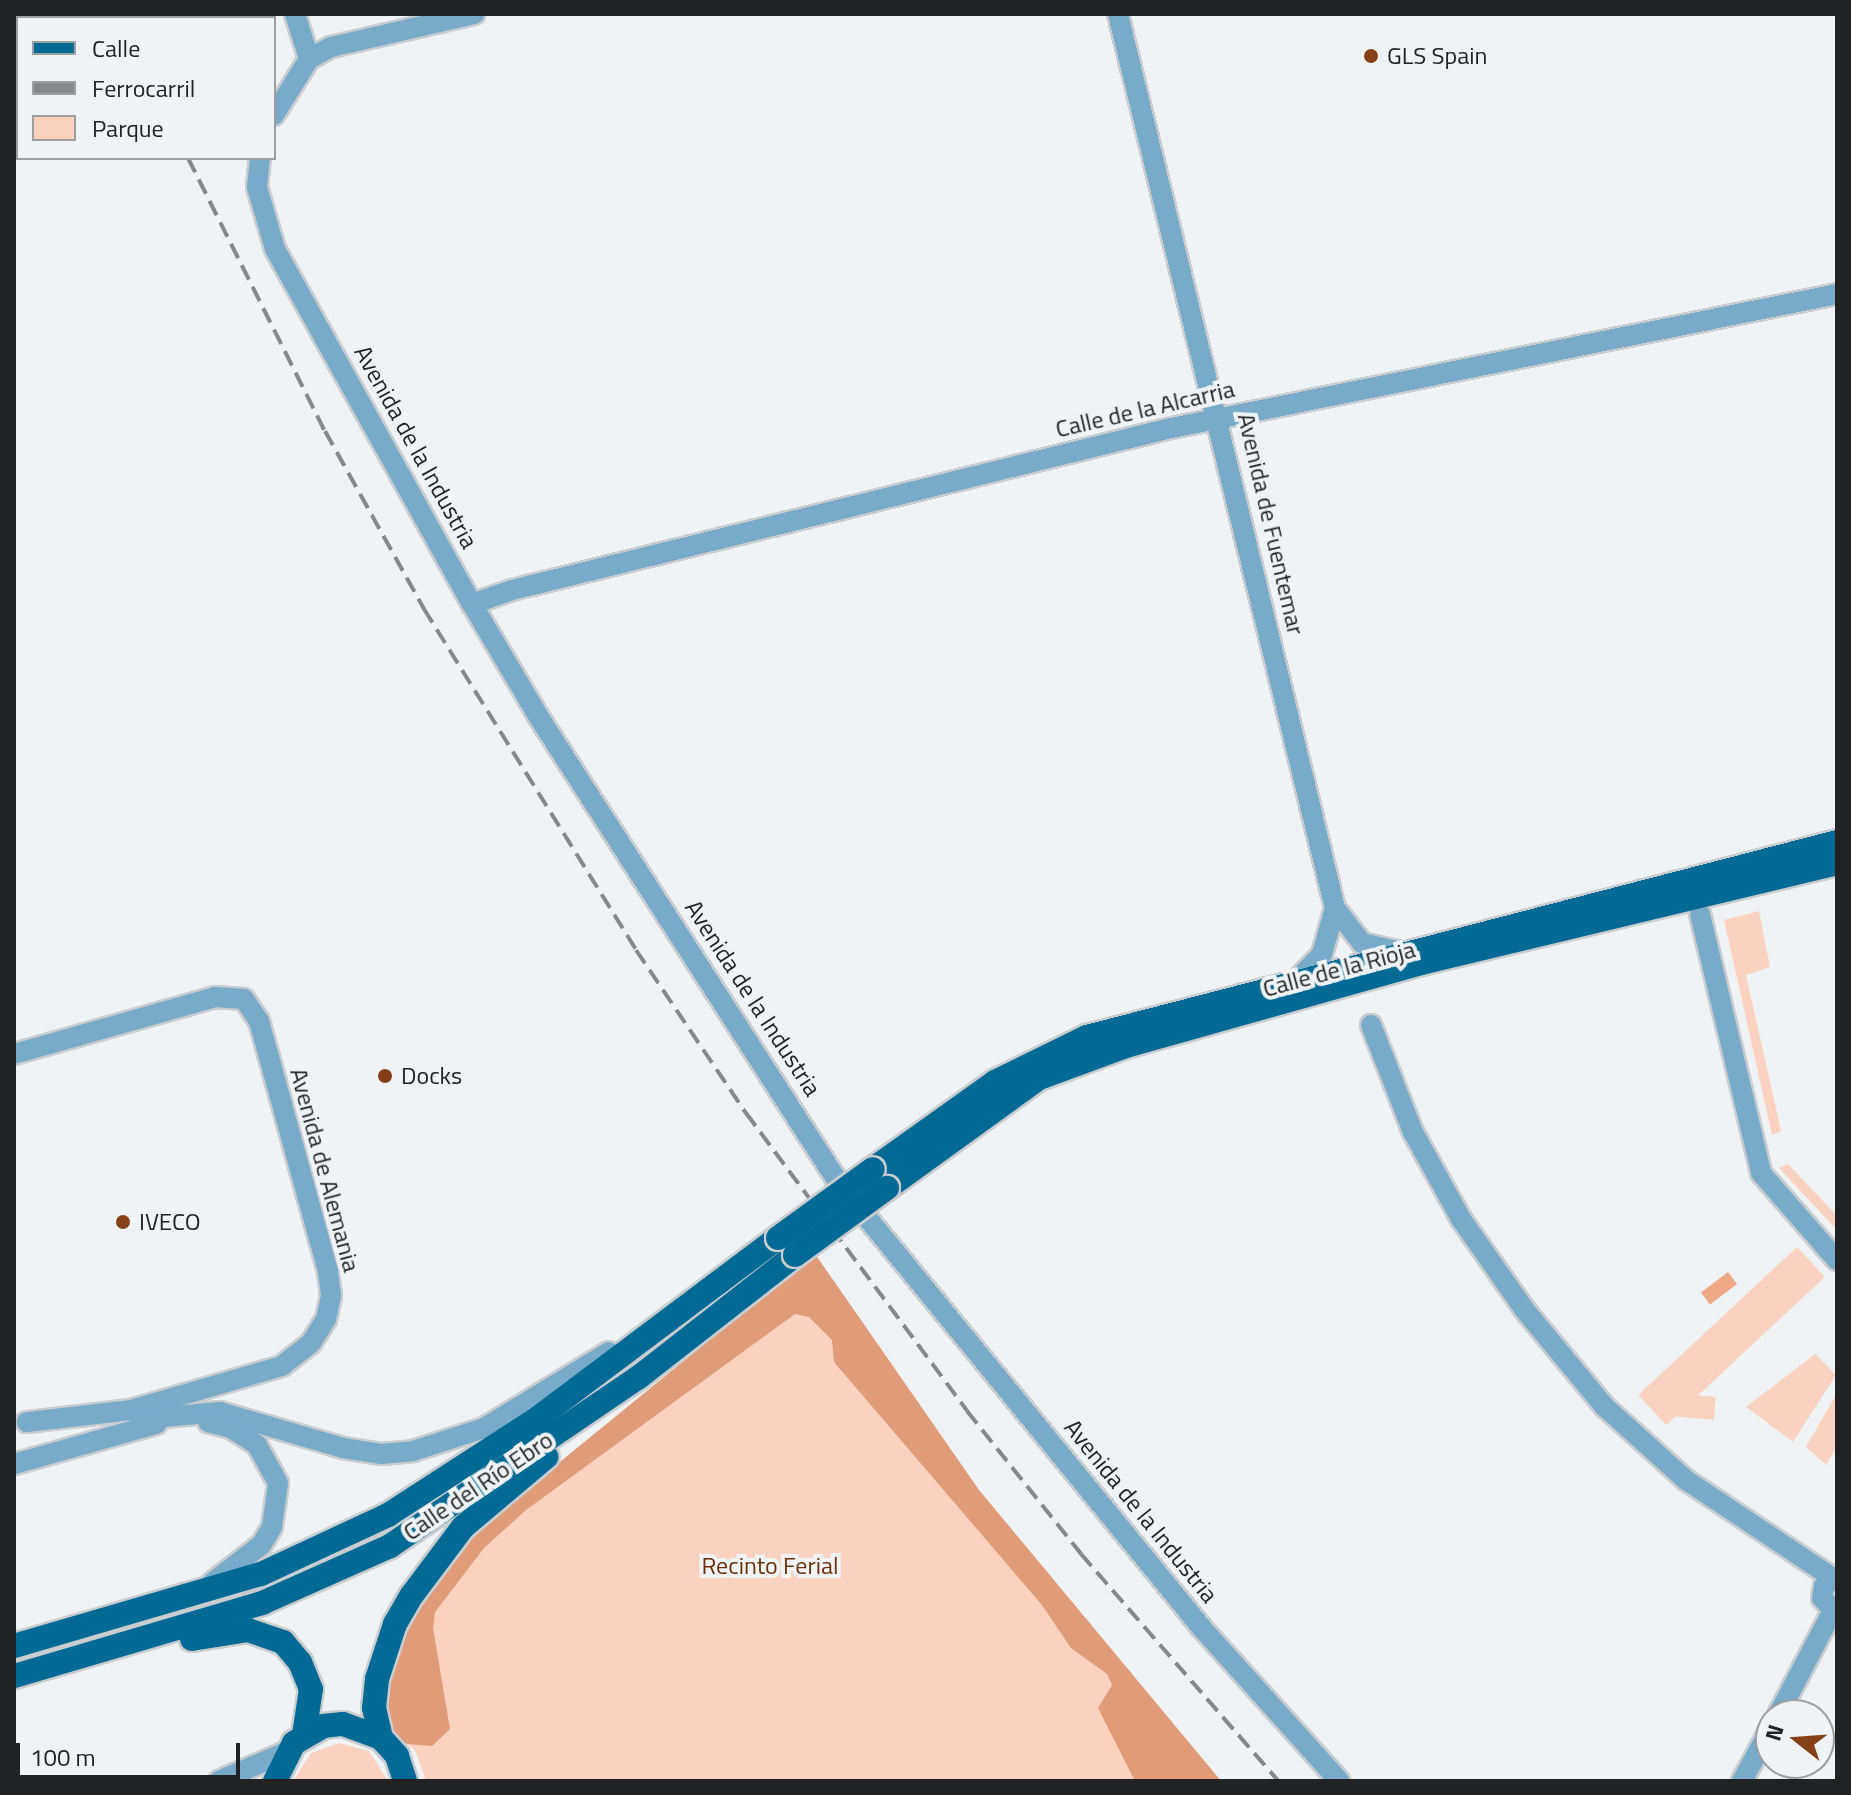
<!DOCTYPE html>
<html>
<head>
<meta charset="utf-8">
<style>
  body { margin:0 }
  #map { position:relative; width:1851px; height:1795px; overflow:hidden; background:#eff3f5; font-family:"Titillium Web",sans-serif }
  div>[style] { position:absolute }
  .green>* { inset:0; background:#fad2bf; transform-origin:0 0 }
  .forest>* { inset:0; background:#e09b78 }
  .water>* { inset:0; background:#efa986; transform-origin:0 0 }
  .roads { filter:drop-shadow(2px 0 #cacdcf) drop-shadow(-2px 0 #cacdcf) drop-shadow(0 2px #cacdcf) drop-shadow(0 -2px #cacdcf) }
  .minor>* { height:20px; margin:-10px; padding:0 10px; transform-origin:10px; border-radius:10px; background:#78aaca }
  .major>* { height:24px; margin:-12px; padding:0 12px; transform-origin:12px; border-radius:12px; background:#036a96 }
  .rail>* { height:4px; margin-top:-2px; transform-origin:0; background:repeating-linear-gradient(90deg,#86898a 0 16px,transparent 0 24px) }
  .bridges { filter:drop-shadow(2px 0 #cacdcf) drop-shadow(-2px 0 #cacdcf) drop-shadow(0 2px #cacdcf) drop-shadow(0 -2px #cacdcf) }
  .major-bridge>* { height:24px; margin:-12px; padding:0 12px; transform-origin:12px; border-radius:12px; background:#036a96 }
  .dots>* { width:22px; height:22px; translate:-50% -50%; box-sizing:border-box; border:4px solid #eff3f5; border-radius:50% }
  span { translate:-50% -50%; white-space:nowrap; text-align:center; line-height:1.15; -webkit-text-stroke:8px #eff3f5; paint-order:stroke }
  .poi-label { font-size:24px; color:#212223 }
  .left { translate:0 -50%; text-align:left }
  .street-label { font-size:24px; color:#212223 }
  .park-label { font-size:24px; color:#6e2f07 }
  .frame { position:absolute; inset:0; border:16px solid #212223; pointer-events:none }
  .legend { position:absolute; left:16px; top:16px; width:260px; height:144px; box-sizing:border-box; background:#eff3f5; border:2px solid #9d9fa1; margin:0; padding:10px 14px; list-style:none; font-size:24px; color:#212223 }
  .legend li { display:flex; align-items:center; gap:16px; height:40px }
  .legend b { width:40px; border:2px solid #9d9fa1 }
  .north { position:absolute; left:1755px; top:1699px; width:80px; height:80px; box-sizing:border-box; background:#eff3f5; border:2px solid #9d9fa1; border-radius:50%; rotate:287deg; font-size:22px; font-weight:700; line-height:32px; text-align:center; color:#212223 }
  .north::after { content:''; display:block; margin:auto; width:28px; height:36px; background:#854018; clip-path:polygon(50% 0,100% 100%,50% 72%,0 100%) }
  .scale { position:absolute; left:16px; top:1743px; width:224px; height:36px; box-sizing:border-box; border:4px solid #212223; border-top:0; padding-left:10px; font-size:24px; line-height:28px; white-space:nowrap; color:#212223; -webkit-text-stroke:6px #eff3f5; paint-order:stroke }
</style>
</head>
<body>
<div id="map">
  <div class="green">
    <div style="clip-path:polygon(1759px 911px,1770px 967px,1746px 975px,1781px 1131px,1772px 1135px,1724px 920px)"></div>
    <div style="clip-path:polygon(1788px 1164px,1837px 1216px,1837px 1230px,1779px 1168px)"></div>
    <div style="left:1797px;top:1247px;width:41px;height:217px;rotate:47deg"></div>
    <div style="clip-path:polygon(815px 1254px,979px 1490px,1221px 1781px,426px 1781px,415px 1750px,397px 1737px,403px 1637px,425px 1590px)"></div>
    <div style="clip-path:polygon(1815px 1354px,1836px 1375px,1793px 1442px,1746px 1407px)"></div>
    <div style="left:1671px;top:1393px;width:45px;height:23px;rotate:5deg"></div>
    <div style="clip-path:polygon(1837px 1393px,1837px 1446px,1826px 1465px,1806px 1447px)"></div>
    <div style="clip-path:polygon(339px 1743px,369px 1751px,388px 1781px,293px 1781px,311px 1753px)"></div>
  </div>
  <div class="forest">
    <div style="clip-path:polygon(815px 1254px,979px 1490px,1221px 1781px,1135px 1781px,1098px 1708px,1112px 1685px,1107px 1674px,1071px 1648px,1042px 1605px,834px 1362px,832px 1340px,809px 1317px,795px 1314px,526px 1510px,484px 1548px,435px 1612px,433px 1628px,450px 1729px,432px 1746px,407px 1744px,397px 1737px,387px 1722px,383px 1697px,403px 1637px,425px 1590px,464px 1540px)"></div>
  </div>
  <div class="water">
    <div style="left:1728px;top:1272px;width:15px;height:34px;rotate:53deg"></div>
  </div>
  <div class="roads">
    <div class="minor">
      <div style="left:295px;top:14px;width:47px;rotate:72.7deg"></div>
      <div style="left:1118px;top:14px;width:920px;rotate:76.36deg"></div>
      <div style="left:1335px;top:908px;width:44px;rotate:52.4deg"></div>
      <div style="left:1362px;top:943px;width:39px;rotate:13deg"></div>
      <div style="left:274px;top:115px;width:66px;rotate:-58deg"></div>
      <div style="left:309px;top:59px;width:25px;rotate:-29deg"></div>
      <div style="left:331px;top:47px;width:147px;rotate:-13deg"></div>
      <div style="left:260px;top:158px;width:29px;rotate:96deg"></div>
      <div style="left:257px;top:187px;width:65px;rotate:73.8deg"></div>
      <div style="left:275px;top:249px;width:406px;rotate:61deg"></div>
      <div style="left:472px;top:604px;width:134px;rotate:59.4deg"></div>
      <div style="left:540px;top:719px;width:551px;rotate:57.23deg"></div>
      <div style="left:838px;top:1182px;width:574px;rotate:50.79deg"></div>
      <div style="left:1201px;top:1627px;width:207px;rotate:48.1deg"></div>
      <div style="left:472px;top:604px;width:42px;rotate:-19.3deg"></div>
      <div style="left:512px;top:590px;width:674px;rotate:-13.81deg"></div>
      <div style="left:1167px;top:429px;width:683px;rotate:-11.39deg"></div>
      <div style="left:1700px;top:914px;width:266px;rotate:76.7deg"></div>
      <div style="left:1761px;top:1173px;width:116px;rotate:48.9deg"></div>
      <div style="left:1297px;top:980px;width:36px;rotate:-46deg"></div>
      <div style="left:1322px;top:954px;width:48px;rotate:-74.2deg"></div>
      <div style="left:1371px;top:1025px;width:115px;rotate:68.6deg"></div>
      <div style="left:1413px;top:1132px;width:99px;rotate:61.1deg"></div>
      <div style="left:1461px;top:1219px;width:110px;rotate:55deg"></div>
      <div style="left:1524px;top:1309px;width:126px;rotate:50.5deg"></div>
      <div style="left:1604px;top:1406px;width:110px;rotate:42.1deg"></div>
      <div style="left:1686px;top:1480px;width:177px;rotate:33.7deg"></div>
      <div style="left:14px;top:1054px;width:209px;rotate:-15.8deg"></div>
      <div style="left:215px;top:997px;width:29px;rotate:4deg"></div>
      <div style="left:244px;top:999px;width:27px;rotate:56deg"></div>
      <div style="left:259px;top:1021px;width:259px;rotate:74.6deg"></div>
      <div style="left:328px;top:1271px;width:25px;rotate:83deg"></div>
      <div style="left:331px;top:1296px;width:24px;rotate:102deg"></div>
      <div style="left:326px;top:1319px;width:28px;rotate:122deg"></div>
      <div style="left:311px;top:1343px;width:37px;rotate:142deg"></div>
      <div style="left:282px;top:1366px;width:157px;rotate:163.8deg"></div>
      <div style="left:131px;top:1410px;width:105px;rotate:173.4deg"></div>
      <div style="left:141px;top:1419px;width:79px;rotate:-5.1deg"></div>
      <div style="left:220px;top:1412px;width:128px;rotate:16.3deg"></div>
      <div style="left:343px;top:1448px;width:38px;rotate:9deg"></div>
      <div style="left:381px;top:1454px;width:32px;rotate:-5deg"></div>
      <div style="left:413px;top:1451px;width:75px;rotate:-17.9deg"></div>
      <div style="left:484px;top:1428px;width:146px;rotate:-31.3deg"></div>
      <div style="left:208px;top:1422px;width:24px;rotate:15deg"></div>
      <div style="left:231px;top:1428px;width:31px;rotate:33deg"></div>
      <div style="left:257px;top:1445px;width:43px;rotate:61.1deg"></div>
      <div style="left:278px;top:1483px;width:44px;rotate:97.8deg"></div>
      <div style="left:272px;top:1527px;width:21px;rotate:121deg"></div>
      <div style="left:261px;top:1545px;width:62px;rotate:142.2deg"></div>
      <div style="left:14px;top:1464px;width:148px;rotate:-15.7deg"></div>
      <div style="left:1837px;top:1577px;width:16px;rotate:145deg"></div>
      <div style="left:1824px;top:1586px;width:12px;rotate:99deg"></div>
      <div style="left:1822px;top:1598px;width:22px;rotate:47deg"></div>
      <div style="left:1778px;top:1715px;width:116px;rotate:-62.3deg"></div>
      <div style="left:219px;top:1781px;width:73px;rotate:-23.4deg"></div>
      <div style="left:1742px;top:1781px;width:60px;rotate:-61.3deg"></div>
    </div>
    <div class="major">
      <div style="left:873px;top:1169px;width:150px;rotate:-35.5deg"></div>
      <div style="left:995px;top:1082px;width:102px;rotate:-26.1deg"></div>
      <div style="left:1087px;top:1037px;width:775px;rotate:-14.57deg"></div>
      <div style="left:887px;top:1188px;width:188px;rotate:-35.9deg"></div>
      <div style="left:1039px;top:1078px;width:93px;rotate:-20.2deg"></div>
      <div style="left:1126px;top:1046px;width:306px;rotate:-15.7deg"></div>
      <div style="left:1421px;top:963px;width:428px;rotate:-13.5deg"></div>
      <div style="left:192px;top:1639px;width:57px;rotate:-9.1deg"></div>
      <div style="left:248px;top:1630px;width:37px;rotate:19deg"></div>
      <div style="left:283px;top:1642px;width:26px;rotate:50deg"></div>
      <div style="left:300px;top:1662px;width:29px;rotate:68deg"></div>
      <div style="left:311px;top:1689px;width:47px;rotate:98.7deg"></div>
      <div style="left:14px;top:1646px;width:257px;rotate:-16.3deg"></div>
      <div style="left:261px;top:1574px;width:140px;rotate:-24.9deg"></div>
      <div style="left:388px;top:1515px;width:179px;rotate:-32.9deg"></div>
      <div style="left:538px;top:1418px;width:300px;rotate:-36.9deg"></div>
      <div style="left:14px;top:1676px;width:259px;rotate:-16.4deg"></div>
      <div style="left:262px;top:1603px;width:140px;rotate:-24deg"></div>
      <div style="left:390px;top:1546px;width:301px;rotate:-34.2deg"></div>
      <div style="left:639px;top:1377px;width:198px;rotate:-38deg"></div>
      <div style="left:381px;top:1738px;width:31px;rotate:-103deg"></div>
      <div style="left:374px;top:1708px;width:29px;rotate:-84deg"></div>
      <div style="left:377px;top:1679px;width:58px;rotate:-71.9deg"></div>
      <div style="left:395px;top:1624px;width:34px;rotate:-60deg"></div>
      <div style="left:412px;top:1595px;width:85px;rotate:-53.1deg"></div>
      <div style="left:463px;top:1527px;width:109px;rotate:-40.1deg"></div>
      <div style="left:275px;top:1781px;width:42px;rotate:-63.4deg"></div>
      <div style="left:294px;top:1743px;width:34px;rotate:-30deg"></div>
      <div style="left:323px;top:1726px;width:20px;rotate:-6deg"></div>
      <div style="left:343px;top:1724px;width:40px;rotate:20.2deg"></div>
      <div style="left:381px;top:1738px;width:24px;rotate:48deg"></div>
      <div style="left:397px;top:1756px;width:26px;rotate:72deg"></div>
    </div>
  </div>
  <div class="rail">
    <div style="left:121px;top:14px;width:4px;rotate:63deg"></div>
    <div style="left:188px;top:158px;width:305px;rotate:63.4deg"></div>
    <div style="left:325px;top:431px;width:204px;rotate:60.9deg"></div>
    <div style="left:424px;top:609px;width:402px;rotate:58.1deg"></div>
    <div style="left:636px;top:950px;width:197px;rotate:56deg"></div>
    <div style="left:746px;top:1113px;width:371px;rotate:53.4deg"></div>
    <div style="left:967px;top:1411px;width:183px;rotate:51.4deg"></div>
    <div style="left:1081px;top:1554px;width:301px;rotate:49deg"></div>
  </div>
  <div class="bridges">
    <div class="major-bridge">
      <div style="left:778px;top:1238px;width:117px;rotate:-36deg"></div>
      <div style="left:795px;top:1255px;width:114px;rotate:-36.1deg"></div>
    </div>
  </div>
  <div class="dots">
    <div style="left:1371px;top:56px;background:#854018"></div>
    <div style="left:385px;top:1076px;background:#854018"></div>
    <div style="left:123px;top:1222px;background:#854018"></div>
  </div>
  <div class="poi-label">
    <span class="left" style="left:1387px;top:56px">GLS Spain</span>
    <span class="left" style="left:401px;top:1076px">Docks</span>
    <span class="left" style="left:139px;top:1222px">IVECO</span>
  </div>
  <div class="street-label">
    <span style="left:1145px;top:409px;rotate:-13deg">Calle de la Alcarria</span>
    <span style="left:416px;top:447px;rotate:61deg">Avenida de la Industria</span>
    <span style="left:1271px;top:524px;rotate:77deg">Avenida de Fuentemar</span>
    <span style="left:1339px;top:969px;rotate:-15deg">Calle de la Rioja</span>
    <span style="left:753px;top:998px;rotate:57deg">Avenida de la Industria</span>
    <span style="left:325px;top:1170px;rotate:75deg">Avenida de Alemania</span>
    <span style="left:478px;top:1486px;rotate:-34deg">Calle del Río Ebro</span>
    <span style="left:1141px;top:1511px;rotate:51deg">Avenida de la Industria</span>
  </div>
  <div class="park-label">
    <span style="left:770px;top:1566px">Recinto Ferial</span>
  </div>
  <div class="frame"></div>
  <ul class="legend">
  <li><b style="height:10px;background:#036a96"></b>Calle</li>
  <li><b style="height:10px;background:#86898a"></b>Ferrocarril</li>
  <li><b style="height:22px;background:#fad2bf"></b>Parque</li>
  </ul>
  <div class="north">N</div>
  <div class="scale">100 m</div>
</div>
</body>
</html>
